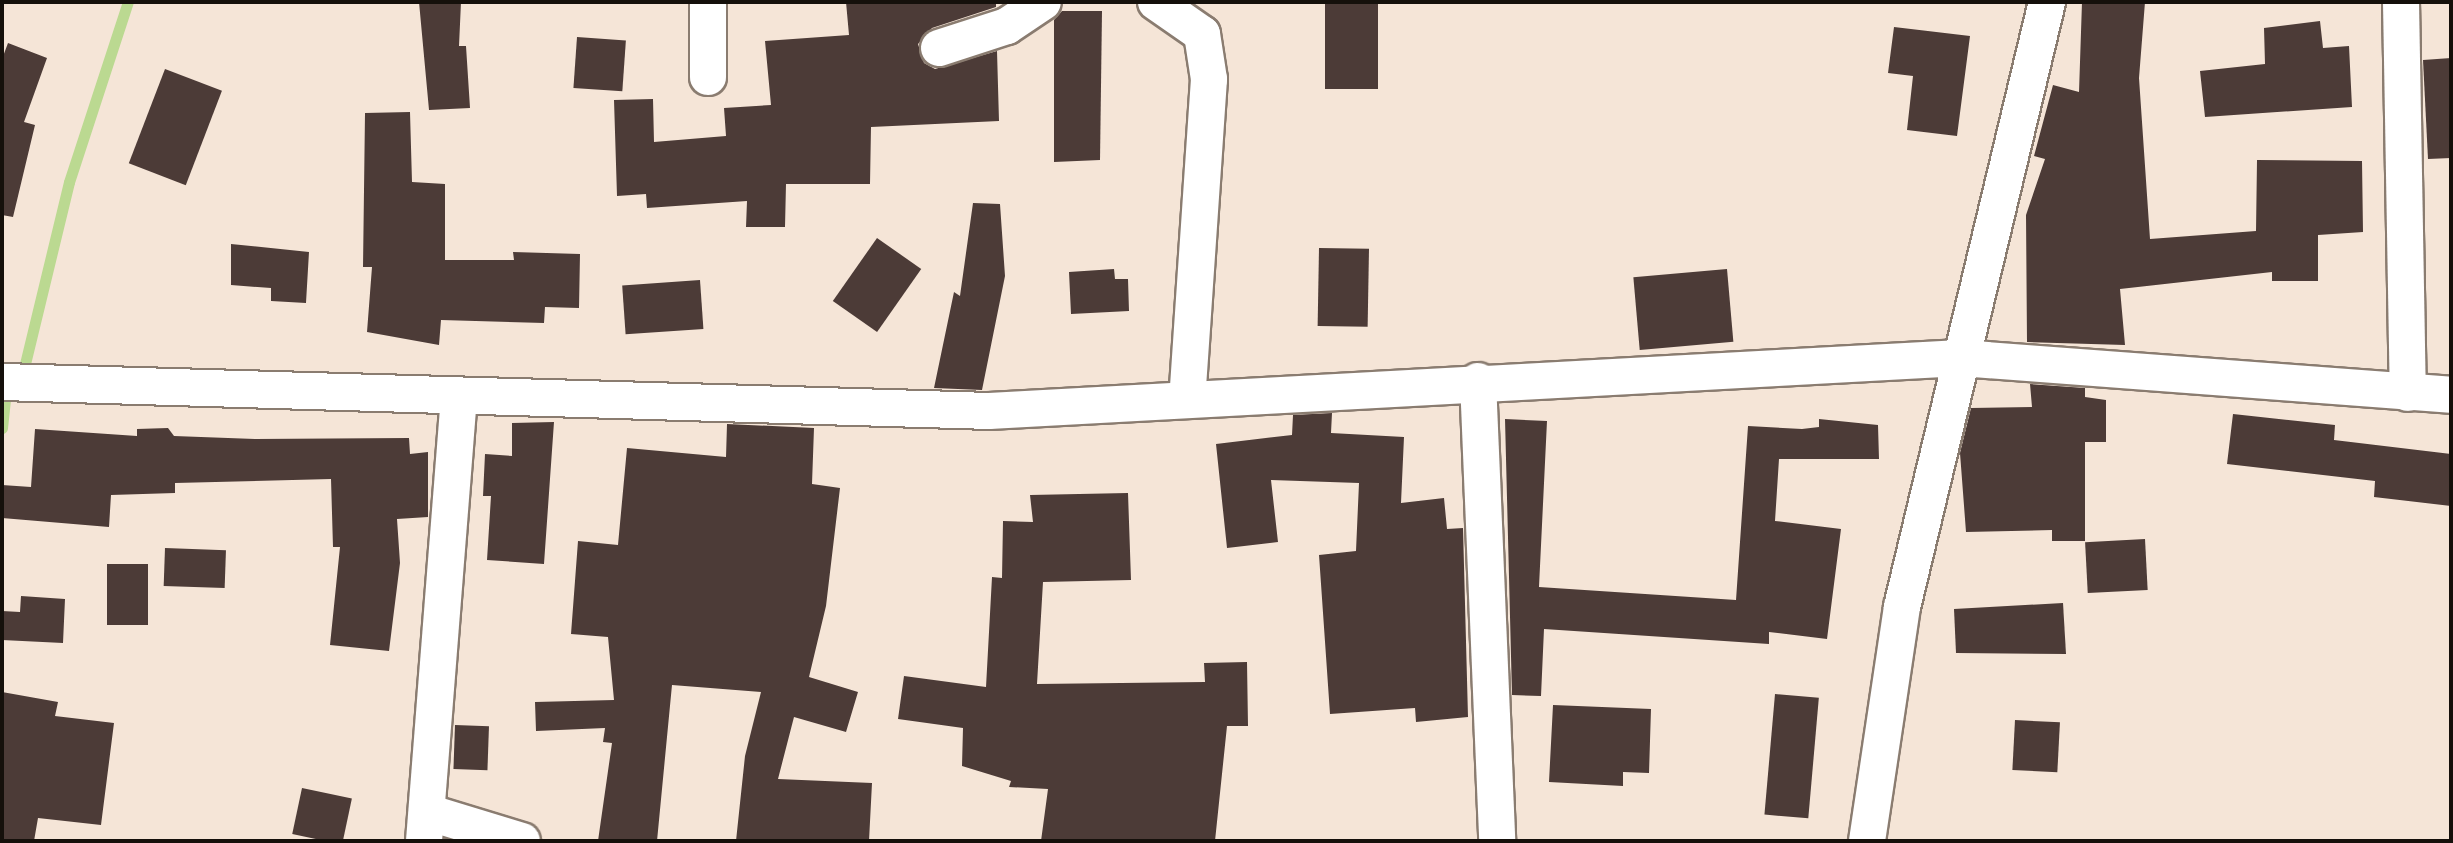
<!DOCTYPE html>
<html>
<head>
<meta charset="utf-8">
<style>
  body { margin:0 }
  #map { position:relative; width:2453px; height:843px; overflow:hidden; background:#f5e5d7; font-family:Commissioner,sans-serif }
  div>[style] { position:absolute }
  .stream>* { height:11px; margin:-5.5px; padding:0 5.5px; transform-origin:5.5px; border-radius:5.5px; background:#bbd991 }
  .building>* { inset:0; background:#4c3b37; transform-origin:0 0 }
  .roads { filter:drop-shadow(2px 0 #8a7c70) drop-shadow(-2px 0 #8a7c70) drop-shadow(0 2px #8a7c70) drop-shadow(0 -2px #8a7c70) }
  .minor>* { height:36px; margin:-18px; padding:0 18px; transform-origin:18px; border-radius:18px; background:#fff }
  span { translate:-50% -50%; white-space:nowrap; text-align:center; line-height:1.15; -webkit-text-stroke:8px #fdf3eb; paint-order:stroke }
  .frame { position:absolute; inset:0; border:4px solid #15100b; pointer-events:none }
</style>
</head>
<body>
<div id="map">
  <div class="stream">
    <div style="left:24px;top:368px;width:191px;rotate:-76.4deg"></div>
    <div style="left:69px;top:182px;width:189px;rotate:-71.9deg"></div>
    <div style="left:2px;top:428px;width:27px;rotate:-84deg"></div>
  </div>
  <div class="building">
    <div style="clip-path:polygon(419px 2px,461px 2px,459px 46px,466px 46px,470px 108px,429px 110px)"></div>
    <div style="clip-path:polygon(846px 2px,996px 2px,996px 7px,932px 28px,918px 44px,924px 63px,935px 69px,997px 51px,999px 121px,871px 127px,870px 184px,786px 184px,785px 227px,746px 227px,747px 201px,647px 208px,646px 194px,617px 196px,614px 100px,653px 99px,654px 142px,726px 136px,724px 108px,771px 105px,765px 41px,849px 35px)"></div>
    <div style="left:1325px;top:2px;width:53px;height:87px"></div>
    <div style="clip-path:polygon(2082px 2px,2145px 2px,2139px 78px,2150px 239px,2256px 231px,2257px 160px,2362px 161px,2363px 232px,2318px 235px,2318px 281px,2272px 281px,2272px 272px,2120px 289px,2125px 345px,2027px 342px,2026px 215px,2045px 159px,2034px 156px,2053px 85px,2079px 92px)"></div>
    <div style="clip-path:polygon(1062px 11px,1102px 11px,1100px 160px,1054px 162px,1054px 20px)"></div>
    <div style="clip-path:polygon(2320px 21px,2323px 48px,2349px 46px,2352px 107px,2205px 117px,2200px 71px,2265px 64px,2264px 28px)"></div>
    <div style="clip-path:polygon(1894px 27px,1970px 36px,1957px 136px,1907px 130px,1913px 76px,1888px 73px)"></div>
    <div style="left:577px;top:37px;width:49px;height:51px;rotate:4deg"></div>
    <div style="clip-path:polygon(8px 43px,47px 58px,24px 122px,35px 125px,13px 217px,2px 215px,2px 59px)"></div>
    <div style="clip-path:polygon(2451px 58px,2451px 158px,2428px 159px,2423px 60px)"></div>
    <div style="left:165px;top:69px;width:61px;height:101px;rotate:21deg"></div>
    <div style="clip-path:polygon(410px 112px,412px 182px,445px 184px,445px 260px,514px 260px,513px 252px,580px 254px,579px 308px,545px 307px,544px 323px,441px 320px,439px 345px,367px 332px,372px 267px,363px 267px,365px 113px)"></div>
    <div style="clip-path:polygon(973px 203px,1000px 204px,1005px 276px,982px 390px,934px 388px,954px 292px,960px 296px)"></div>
    <div style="left:877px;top:238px;width:54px;height:77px;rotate:35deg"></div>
    <div style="clip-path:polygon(231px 244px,309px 252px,306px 303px,271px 301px,271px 288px,231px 285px)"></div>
    <div style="left:1319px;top:248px;width:50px;height:78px;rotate:1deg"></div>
    <div style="clip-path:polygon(1114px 269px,1115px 279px,1128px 279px,1129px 311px,1071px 314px,1069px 272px)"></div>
    <div style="left:1727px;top:269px;width:73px;height:94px;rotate:85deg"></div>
    <div style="left:700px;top:280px;width:49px;height:78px;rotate:86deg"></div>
    <div style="clip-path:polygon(2030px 384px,2085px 388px,2085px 397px,2106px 400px,2106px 442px,2085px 442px,2085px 541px,2052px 541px,2052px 530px,1966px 532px,1960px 453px,1971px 408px,2032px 407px)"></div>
    <div style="clip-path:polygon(1332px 413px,1331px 433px,1404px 437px,1401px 503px,1444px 498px,1447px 529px,1463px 528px,1468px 717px,1416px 722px,1415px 708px,1330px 714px,1319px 555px,1356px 551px,1359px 483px,1271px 480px,1278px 542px,1227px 548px,1216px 444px,1292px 435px,1293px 415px)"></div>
    <div style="clip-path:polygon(2233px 414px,2335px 425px,2334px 440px,2451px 454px,2451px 506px,2374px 497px,2375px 481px,2227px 464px)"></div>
    <div style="clip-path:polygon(1505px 419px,1547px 421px,1539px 587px,1736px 600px,1748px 426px,1802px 429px,1819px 427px,1819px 419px,1878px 425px,1879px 459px,1779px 459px,1775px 521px,1841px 529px,1827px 639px,1769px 632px,1769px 644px,1544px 629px,1541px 696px,1512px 695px)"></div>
    <div style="clip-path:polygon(554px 422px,544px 564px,487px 560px,491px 496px,483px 496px,485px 454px,512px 456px,512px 423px)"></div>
    <div style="clip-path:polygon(727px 424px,814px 428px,812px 484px,840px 488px,826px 606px,809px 677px,858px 692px,846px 732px,794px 717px,778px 779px,872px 783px,869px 841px,736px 841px,745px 756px,761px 692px,672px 685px,657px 841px,598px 841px,612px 743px,603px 742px,605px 728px,536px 731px,535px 702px,614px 700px,608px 637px,571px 634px,578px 541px,618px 545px,627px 448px,726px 457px)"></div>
    <div style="clip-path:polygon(168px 428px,174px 436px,255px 439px,409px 438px,410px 454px,428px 452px,428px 517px,397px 519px,400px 563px,389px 651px,330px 645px,340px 547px,333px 547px,331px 479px,175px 483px,175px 493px,111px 495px,109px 527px,2px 518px,2px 485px,31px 487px,35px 429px,137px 436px,137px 429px)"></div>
    <div style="clip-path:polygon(1128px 493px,1131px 580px,1043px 582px,1037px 684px,1205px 682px,1204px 663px,1247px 662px,1248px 726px,1227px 726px,1215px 841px,1041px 841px,1048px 789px,1009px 787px,1011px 781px,962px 766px,963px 728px,898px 719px,904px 676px,986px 687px,992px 577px,1002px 578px,1003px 521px,1033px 522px,1030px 495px)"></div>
    <div style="left:2145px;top:539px;width:51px;height:60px;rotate:87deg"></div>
    <div style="left:165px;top:548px;width:61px;height:38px;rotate:2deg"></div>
    <div style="left:107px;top:564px;width:41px;height:61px"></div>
    <div style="clip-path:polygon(21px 596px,65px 599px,63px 643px,2px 640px,2px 611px,20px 612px)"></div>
    <div style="clip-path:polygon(2063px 603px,2066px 654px,1956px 653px,1954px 609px)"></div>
    <div style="clip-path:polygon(2px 692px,58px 702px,55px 716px,114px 723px,101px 825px,38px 818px,34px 841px,2px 841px)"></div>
    <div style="left:1775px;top:694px;width:44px;height:121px;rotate:5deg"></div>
    <div style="clip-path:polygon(1553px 705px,1651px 709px,1649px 773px,1623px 772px,1623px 786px,1549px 782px)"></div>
    <div style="left:2015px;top:720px;width:45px;height:50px;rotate:3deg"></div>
    <div style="left:455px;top:725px;width:34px;height:44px;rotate:2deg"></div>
    <div style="left:302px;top:788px;width:51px;height:47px;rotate:12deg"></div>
  </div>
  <div class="roads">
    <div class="minor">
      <div style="left:1156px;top:2px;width:56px;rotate:34.8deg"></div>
      <div style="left:1202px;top:34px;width:46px;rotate:81.2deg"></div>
      <div style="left:1209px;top:79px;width:321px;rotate:93.9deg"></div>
      <div style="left:2401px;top:2px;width:391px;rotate:89deg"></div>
      <div style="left:939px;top:48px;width:71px;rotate:-17.9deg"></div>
      <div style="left:1007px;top:26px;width:43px;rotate:-33.7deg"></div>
      <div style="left:708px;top:77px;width:75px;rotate:-90deg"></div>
      <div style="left:1478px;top:381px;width:460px;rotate:87.6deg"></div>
      <div style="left:2px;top:382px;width:987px;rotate:1.68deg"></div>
      <div style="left:989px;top:411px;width:973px;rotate:-3.12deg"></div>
      <div style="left:1961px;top:358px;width:491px;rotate:4.3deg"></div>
      <div style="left:430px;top:813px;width:96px;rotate:16.9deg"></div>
      <div style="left:424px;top:841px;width:446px;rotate:-85.5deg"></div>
      <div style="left:1867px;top:841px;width:237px;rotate:-81.5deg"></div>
      <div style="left:1902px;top:607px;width:622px;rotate:-76.52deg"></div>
    </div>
  </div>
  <div class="frame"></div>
</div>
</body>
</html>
